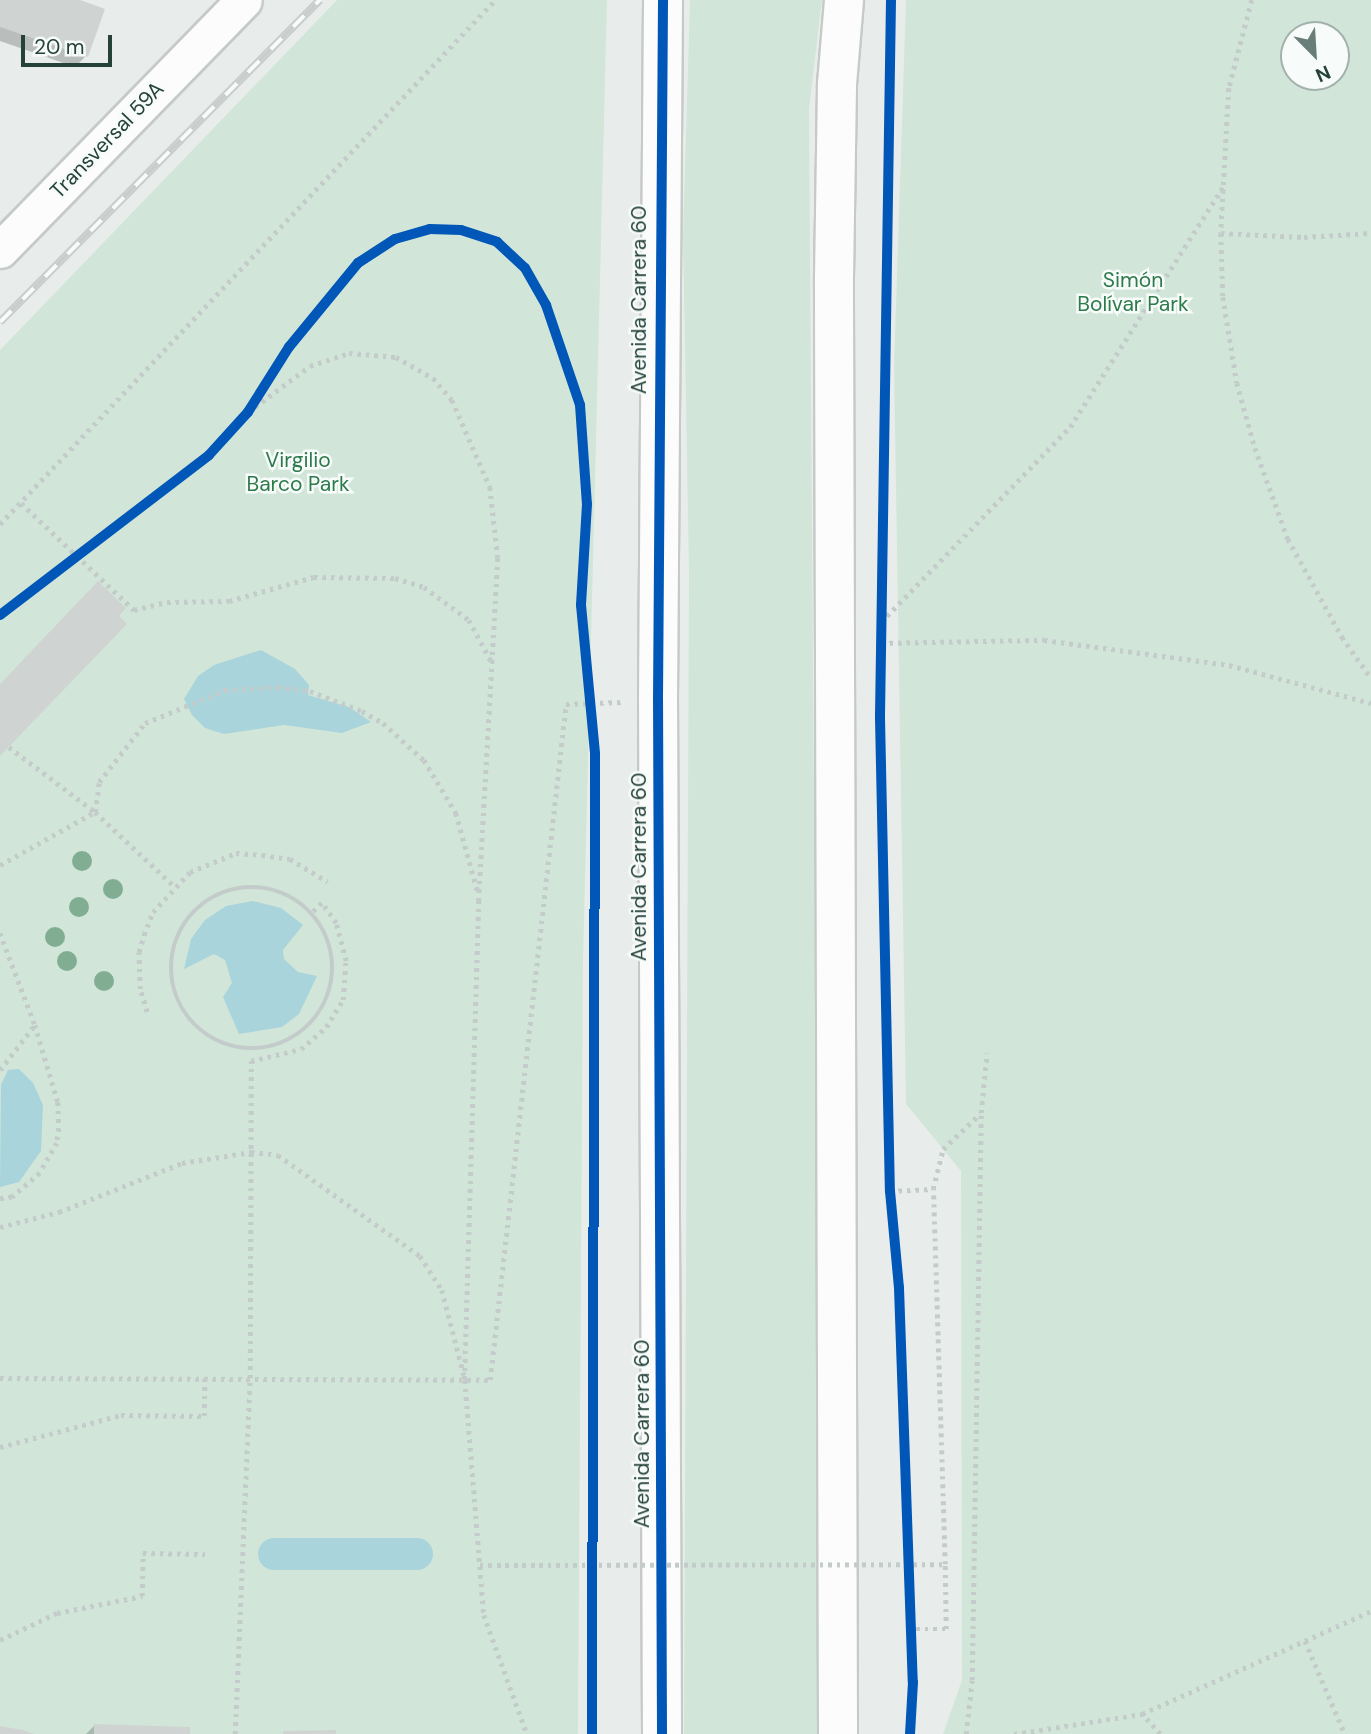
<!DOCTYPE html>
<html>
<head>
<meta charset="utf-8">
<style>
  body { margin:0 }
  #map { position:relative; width:1371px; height:1734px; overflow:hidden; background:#e8edeb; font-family:"DM Sans",sans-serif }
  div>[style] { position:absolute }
  .green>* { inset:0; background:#d1e6d8 }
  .water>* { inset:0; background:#a9d4db }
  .shadow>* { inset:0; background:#0003 }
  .canal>* { height:32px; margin:-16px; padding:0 16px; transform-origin:16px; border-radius:16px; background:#a9d4db }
  .building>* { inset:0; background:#cfd4d2 }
  .path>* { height:4.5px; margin-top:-2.25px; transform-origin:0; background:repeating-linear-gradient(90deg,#c3ccca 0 3.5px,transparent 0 8.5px) }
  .path>.ring { margin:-2.25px; padding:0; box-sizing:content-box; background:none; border:4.5px solid #c3ccca; border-radius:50% }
  .roads { filter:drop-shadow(2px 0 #c5cac8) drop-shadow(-2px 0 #c5cac8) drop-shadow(0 2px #c5cac8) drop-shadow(0 -2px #c5cac8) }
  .tertiary>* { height:35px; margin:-17.5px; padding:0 17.5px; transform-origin:17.5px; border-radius:17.5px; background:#fcfcfc }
  .secondary>* { height:38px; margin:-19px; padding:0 19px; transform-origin:19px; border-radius:19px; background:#fcfcfc }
  .rail>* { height:8px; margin-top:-4px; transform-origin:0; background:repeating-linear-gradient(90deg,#f7fbf9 0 16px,#c9cdcc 0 32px); box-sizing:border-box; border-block:2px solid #c9cdcc }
  .path-bridge>* { height:4.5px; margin-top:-2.25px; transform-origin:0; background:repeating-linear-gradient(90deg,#c3ccca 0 3.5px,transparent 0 8.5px) }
  .cycleway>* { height:10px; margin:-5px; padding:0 5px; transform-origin:5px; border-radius:5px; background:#0057b8 }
  .trees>* { width:20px; height:20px; margin:-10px; border-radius:50%; background:#81ae93 }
  span { translate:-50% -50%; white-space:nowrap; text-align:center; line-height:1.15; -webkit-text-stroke:5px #f7fbf9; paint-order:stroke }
  .street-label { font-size:21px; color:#24423a }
  .park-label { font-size:21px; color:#2d7a4b }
  .north { position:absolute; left:1280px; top:21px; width:70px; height:70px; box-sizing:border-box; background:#f7fbf9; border:2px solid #a3b1ad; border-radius:50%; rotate:156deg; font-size:19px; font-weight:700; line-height:28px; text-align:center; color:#24423a }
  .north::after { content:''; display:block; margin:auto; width:24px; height:32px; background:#697e78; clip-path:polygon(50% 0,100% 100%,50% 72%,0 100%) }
  .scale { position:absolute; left:21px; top:35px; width:91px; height:32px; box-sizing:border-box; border:4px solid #24423a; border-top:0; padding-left:9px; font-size:21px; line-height:24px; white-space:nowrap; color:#24423a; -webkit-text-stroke:5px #f7fbf9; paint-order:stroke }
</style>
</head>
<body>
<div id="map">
  <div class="green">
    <div style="clip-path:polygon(337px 0,607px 0,583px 961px,578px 1734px,0 1734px,0 350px)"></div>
    <div style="clip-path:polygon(690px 0,822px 0,809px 109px,820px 1635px,817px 1734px,684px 1734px,689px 572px,683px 236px)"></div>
    <div style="clip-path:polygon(evenodd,906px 0,1371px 0,1371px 1734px,943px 1734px,962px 1680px,961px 1171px,906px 1104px,894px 366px,906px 0,1294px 35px,1336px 35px,1336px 77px,1294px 77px,1294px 35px)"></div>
  </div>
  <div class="water">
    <div style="clip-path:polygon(261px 650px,295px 669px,309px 685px,308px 695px,349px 707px,371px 722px,342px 733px,284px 725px,224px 734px,205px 728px,192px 715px,184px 699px,198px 676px,214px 665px)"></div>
    <div style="clip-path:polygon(253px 901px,281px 908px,303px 925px,283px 950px,284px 959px,298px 972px,317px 976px,299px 1014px,282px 1027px,239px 1034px,223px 997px,232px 983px,225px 960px,214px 954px,184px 969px,191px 939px,205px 920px,226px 906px)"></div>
    <div style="clip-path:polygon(19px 1069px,33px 1083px,43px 1105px,41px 1151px,19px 1182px,0 1187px,1px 1085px,8px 1070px)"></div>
  </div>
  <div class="shadow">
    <div style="clip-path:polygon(0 0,74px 0,86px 56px,75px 67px,0 41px)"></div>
    <div style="clip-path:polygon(94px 1726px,189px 1734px,86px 1734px)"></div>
  </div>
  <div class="canal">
    <div style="left:274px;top:1554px;width:143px"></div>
  </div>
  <div class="building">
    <div style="clip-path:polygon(0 0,80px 0,105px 9px,88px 57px,0 27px)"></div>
    <div style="clip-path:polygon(98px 581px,126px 608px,119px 616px,127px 624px,0 756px,0 684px)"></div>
    <div style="clip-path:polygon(94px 1724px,190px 1727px,190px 1734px,94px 1734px)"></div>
    <div style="clip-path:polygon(0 1726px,23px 1730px,34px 1734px,0 1734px)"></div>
    <div style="clip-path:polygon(336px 1730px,336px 1734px,283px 1734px,283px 1731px)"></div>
  </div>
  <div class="path">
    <div style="left:1252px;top:0;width:91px;rotate:104.6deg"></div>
    <div style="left:1229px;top:88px;width:145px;rotate:93.2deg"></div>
    <div style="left:1221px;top:233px;width:64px;rotate:88.2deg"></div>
    <div style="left:1223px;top:297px;width:87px;rotate:80.8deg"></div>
    <div style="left:1237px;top:383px;width:67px;rotate:74.5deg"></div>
    <div style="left:1255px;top:448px;width:97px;rotate:70.1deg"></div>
    <div style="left:1288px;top:539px;width:112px;rotate:61.1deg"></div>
    <div style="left:1342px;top:637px;width:50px;rotate:54.7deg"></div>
    <div style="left:1221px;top:233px;width:83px;rotate:2.8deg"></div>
    <div style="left:1304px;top:237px;width:67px;rotate:-3.4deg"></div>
    <div style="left:248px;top:412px;width:77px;rotate:-36.6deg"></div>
    <div style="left:310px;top:366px;width:41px;rotate:-18.4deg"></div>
    <div style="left:349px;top:353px;width:47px;rotate:4.9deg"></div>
    <div style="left:396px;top:357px;width:43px;rotate:29.6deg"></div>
    <div style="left:433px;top:378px;width:29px;rotate:49deg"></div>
    <div style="left:452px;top:400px;width:95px;rotate:66.4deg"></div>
    <div style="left:490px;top:487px;width:71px;rotate:83.6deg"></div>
    <div style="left:498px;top:558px;width:343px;rotate:93.2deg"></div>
    <div style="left:479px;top:900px;width:480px;rotate:91.7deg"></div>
    <div style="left:465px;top:1380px;width:236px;rotate:85.4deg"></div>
    <div style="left:484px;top:1615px;width:127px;rotate:70.1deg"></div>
    <div style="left:21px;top:503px;width:156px;rotate:43.4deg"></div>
    <div style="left:134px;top:610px;width:34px;rotate:-14deg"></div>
    <div style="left:167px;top:602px;width:62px;rotate:-0.9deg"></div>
    <div style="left:229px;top:601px;width:88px;rotate:-15.8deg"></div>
    <div style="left:314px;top:577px;width:81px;rotate:0.7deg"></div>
    <div style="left:395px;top:578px;width:30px;rotate:17deg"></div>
    <div style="left:424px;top:587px;width:56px;rotate:36.3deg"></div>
    <div style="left:469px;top:620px;width:47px;rotate:61.8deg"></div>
    <div style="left:0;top:524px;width:721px;rotate:-46.63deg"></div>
    <div style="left:881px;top:622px;width:272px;rotate:-45.9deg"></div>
    <div style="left:1070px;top:427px;width:287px;rotate:-57.5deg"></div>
    <div style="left:881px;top:643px;width:163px;rotate:-1.1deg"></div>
    <div style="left:1044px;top:640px;width:187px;rotate:7.7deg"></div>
    <div style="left:1229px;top:665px;width:147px;rotate:15deg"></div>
    <div style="left:9px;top:747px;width:108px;rotate:37.1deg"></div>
    <div style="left:95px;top:812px;width:108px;rotate:43.1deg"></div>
    <div style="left:0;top:865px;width:109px;rotate:-29.2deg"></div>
    <div style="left:95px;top:812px;width:30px;rotate:-82deg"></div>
    <div style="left:99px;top:782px;width:75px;rotate:-52.1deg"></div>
    <div style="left:145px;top:723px;width:87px;rotate:-22.4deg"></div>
    <div style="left:225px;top:690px;width:53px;rotate:-3.2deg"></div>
    <div style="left:278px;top:687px;width:32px;rotate:7deg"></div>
    <div style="left:310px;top:691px;width:56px;rotate:21deg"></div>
    <div style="left:362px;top:711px;width:24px;rotate:30deg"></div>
    <div style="left:383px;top:723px;width:55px;rotate:42.1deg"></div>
    <div style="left:424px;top:760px;width:62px;rotate:58.9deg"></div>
    <div style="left:456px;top:813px;width:83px;rotate:74.6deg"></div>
    <div class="ring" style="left:171px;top:887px;width:157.5px;height:157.5px"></div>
    <div style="left:0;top:933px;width:98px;rotate:69.2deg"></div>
    <div style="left:35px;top:1025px;width:80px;rotate:73.4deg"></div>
    <div style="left:58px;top:1102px;width:26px;rotate:88deg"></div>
    <div style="left:59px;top:1128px;width:15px;rotate:98deg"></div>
    <div style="left:57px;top:1143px;width:34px;rotate:120deg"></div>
    <div style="left:40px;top:1173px;width:37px;rotate:139deg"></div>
    <div style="left:12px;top:1197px;width:12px;rotate:171deg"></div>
    <div style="left:147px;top:1012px;width:24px;rotate:-107deg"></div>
    <div style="left:140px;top:989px;width:37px;rotate:-92deg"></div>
    <div style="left:139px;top:952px;width:18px;rotate:-74deg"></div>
    <div style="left:144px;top:935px;width:25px;rotate:-69deg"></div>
    <div style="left:153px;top:912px;width:54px;rotate:-47.2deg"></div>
    <div style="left:190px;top:872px;width:50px;rotate:-22.4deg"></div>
    <div style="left:236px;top:853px;width:26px;rotate:4deg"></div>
    <div style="left:262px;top:855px;width:28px;rotate:8deg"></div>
    <div style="left:290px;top:859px;width:44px;rotate:31.2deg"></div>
    <div style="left:0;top:1070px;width:56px;rotate:-52.3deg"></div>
    <div style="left:890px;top:1191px;width:43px;rotate:-2.7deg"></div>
    <div style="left:933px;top:1189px;width:41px;rotate:-76deg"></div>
    <div style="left:943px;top:1149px;width:51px;rotate:-43.4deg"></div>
    <div style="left:0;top:1227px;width:61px;rotate:-14.3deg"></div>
    <div style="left:59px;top:1212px;width:132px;rotate:-21.7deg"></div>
    <div style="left:182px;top:1163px;width:70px;rotate:-9.1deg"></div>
    <div style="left:251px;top:1152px;width:27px;rotate:6deg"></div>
    <div style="left:278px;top:1155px;width:174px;rotate:35.4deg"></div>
    <div style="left:420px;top:1256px;width:40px;rotate:57.1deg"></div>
    <div style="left:442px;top:1290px;width:88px;rotate:75.5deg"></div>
    <div style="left:0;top:1378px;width:490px;rotate:0.2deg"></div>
    <div style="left:490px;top:1380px;width:680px;rotate:-83.59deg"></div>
    <div style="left:566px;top:704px;width:55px;rotate:-2.1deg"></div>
    <div style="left:0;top:1447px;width:125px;rotate:-14.8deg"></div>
    <div style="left:121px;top:1415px;width:83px;rotate:0.7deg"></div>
    <div style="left:204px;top:1416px;width:39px;rotate:-89deg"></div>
    <div style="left:908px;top:1629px;width:38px"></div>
    <div style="left:946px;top:1629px;width:65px;rotate:-90.9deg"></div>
    <div style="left:0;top:1640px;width:63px;rotate:-25.3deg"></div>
    <div style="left:57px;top:1613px;width:87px;rotate:-11.3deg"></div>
    <div style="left:142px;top:1596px;width:43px;rotate:-88.7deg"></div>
    <div style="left:143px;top:1553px;width:62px;rotate:0.9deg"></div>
    <div style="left:1305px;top:1641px;width:101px;rotate:66.7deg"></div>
    <div style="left:235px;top:1734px;width:356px;rotate:-87.6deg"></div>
    <div style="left:250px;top:1378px;width:317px;rotate:-89.8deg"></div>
    <div style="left:251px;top:1061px;width:51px;rotate:-13.5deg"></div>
    <div style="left:301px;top:1049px;width:33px;rotate:-41deg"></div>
    <div style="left:326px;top:1027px;width:32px;rotate:-58deg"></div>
    <div style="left:343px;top:1000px;width:39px;rotate:-86deg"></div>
    <div style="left:346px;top:961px;width:39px;rotate:-105deg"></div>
    <div style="left:336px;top:923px;width:24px;rotate:-125deg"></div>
    <div style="left:322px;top:903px;width:14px;rotate:135deg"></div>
    <div style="left:966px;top:1734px;width:54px;rotate:-83.7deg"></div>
    <div style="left:972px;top:1680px;width:567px;rotate:-89.09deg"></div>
    <div style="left:981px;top:1113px;width:60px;rotate:-84.3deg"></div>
    <div style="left:1014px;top:1734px;width:130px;rotate:-8.9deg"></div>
    <div style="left:1160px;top:1734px;width:27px;rotate:-132deg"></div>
    <div style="left:1142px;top:1714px;width:251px;rotate:-24.2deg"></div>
  </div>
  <div class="roads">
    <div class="tertiary">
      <div style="left:0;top:250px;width:349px;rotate:-45.7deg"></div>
    </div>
    <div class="secondary">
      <div style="left:662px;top:1734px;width:1034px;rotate:-90.22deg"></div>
      <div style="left:658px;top:700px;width:700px;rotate:-89.59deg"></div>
      <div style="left:838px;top:1734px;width:1457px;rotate:-90.16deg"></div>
      <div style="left:834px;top:277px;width:193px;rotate:-89.1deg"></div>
      <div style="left:837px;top:84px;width:84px;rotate:-85.2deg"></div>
    </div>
  </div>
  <div class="rail">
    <div style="left:0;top:322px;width:454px;rotate:-45.2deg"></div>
  </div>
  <div class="path-bridge">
    <div style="left:480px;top:1565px;width:465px;rotate:-0.1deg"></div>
    <div style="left:945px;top:1564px;width:375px;rotate:-91.8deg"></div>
  </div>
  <div class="cycleway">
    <div style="left:891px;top:0;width:718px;rotate:90.88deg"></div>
    <div style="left:880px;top:718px;width:473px;rotate:88.8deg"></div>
    <div style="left:890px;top:1191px;width:97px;rotate:84.7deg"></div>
    <div style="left:899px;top:1288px;width:394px;rotate:88deg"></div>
    <div style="left:913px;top:1682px;width:52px;rotate:93.3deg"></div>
    <div style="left:0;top:615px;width:263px;rotate:-37.4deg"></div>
    <div style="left:209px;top:455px;width:58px;rotate:-47.8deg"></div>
    <div style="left:248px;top:412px;width:77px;rotate:-57.8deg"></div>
    <div style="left:289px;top:347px;width:109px;rotate:-50.6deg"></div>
    <div style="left:358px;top:263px;width:44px;rotate:-33deg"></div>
    <div style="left:395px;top:239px;width:36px;rotate:-16deg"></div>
    <div style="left:430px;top:229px;width:31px;rotate:2deg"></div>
    <div style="left:461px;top:230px;width:38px;rotate:18deg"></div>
    <div style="left:497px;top:242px;width:38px;rotate:43deg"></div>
    <div style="left:525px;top:268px;width:43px;rotate:60.4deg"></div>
    <div style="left:546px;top:305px;width:106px;rotate:71.2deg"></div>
    <div style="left:580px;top:405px;width:99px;rotate:86deg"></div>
    <div style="left:587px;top:504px;width:101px;rotate:93.4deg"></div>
    <div style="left:581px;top:605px;width:150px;rotate:84.6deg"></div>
    <div style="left:595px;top:754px;width:980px;rotate:90.18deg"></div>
    <div style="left:662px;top:1734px;width:1034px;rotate:-90.22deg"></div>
    <div style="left:658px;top:700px;width:700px;rotate:-89.59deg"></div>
  </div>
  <div class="trees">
    <div style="left:82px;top:861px"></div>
    <div style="left:113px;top:889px"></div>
    <div style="left:79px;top:907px"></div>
    <div style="left:55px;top:937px"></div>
    <div style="left:67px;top:961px"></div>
    <div style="left:104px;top:981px"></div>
  </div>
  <div class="street-label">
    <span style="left:107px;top:140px;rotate:-46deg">Transversal 59A</span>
    <span style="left:639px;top:300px;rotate:-90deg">Avenida Carrera 60</span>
    <span style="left:639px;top:867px;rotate:-90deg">Avenida Carrera 60</span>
    <span style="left:642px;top:1434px;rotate:-90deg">Avenida Carrera 60</span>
  </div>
  <div class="park-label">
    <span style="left:1133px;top:292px">Simón<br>Bolívar Park</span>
    <span style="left:298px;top:472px">Virgilio<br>Barco Park</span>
  </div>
  <div class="north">N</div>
  <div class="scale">20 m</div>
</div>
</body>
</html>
